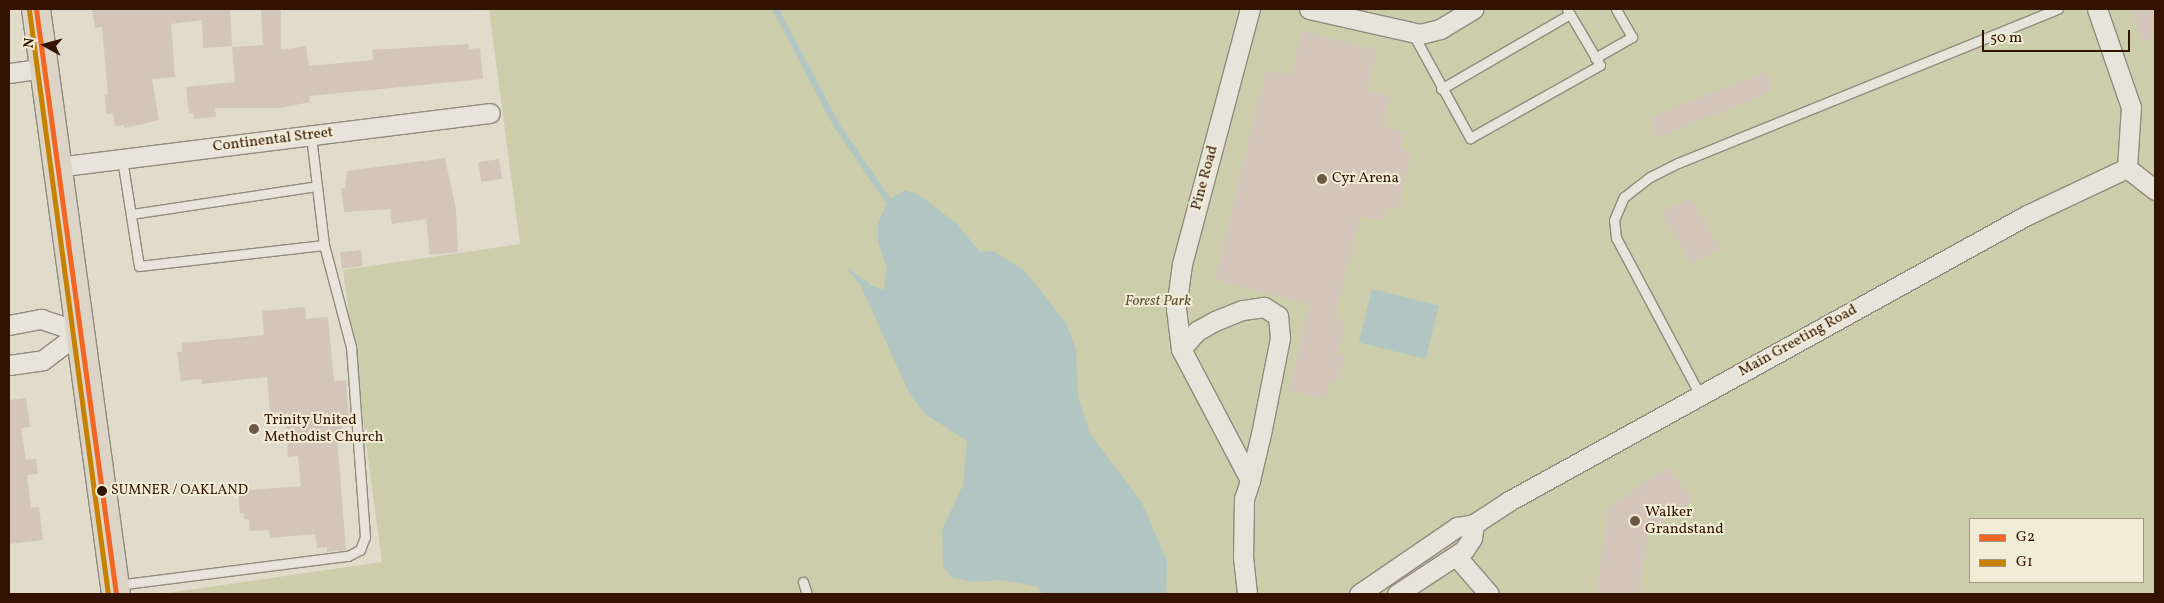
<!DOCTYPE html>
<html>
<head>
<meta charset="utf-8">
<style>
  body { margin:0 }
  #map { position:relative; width:2164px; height:603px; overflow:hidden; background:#e0dbca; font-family:Vollkorn,serif }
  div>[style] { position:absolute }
  .green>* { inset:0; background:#cbcdab }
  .water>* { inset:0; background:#b1c5c2; transform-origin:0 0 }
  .stream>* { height:5.5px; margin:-2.75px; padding:0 2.75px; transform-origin:2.75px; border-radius:2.75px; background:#b1c5c2 }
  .building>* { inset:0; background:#d3c5b9; transform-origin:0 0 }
  .roads { filter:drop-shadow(1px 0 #918a7e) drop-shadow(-1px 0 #918a7e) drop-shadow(0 1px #918a7e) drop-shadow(0 -1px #918a7e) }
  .lane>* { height:9px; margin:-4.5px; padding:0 4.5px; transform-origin:4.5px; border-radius:4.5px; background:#e7e4dc }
  .street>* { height:19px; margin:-9.5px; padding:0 9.5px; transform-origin:9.5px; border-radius:9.5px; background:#e7e4dc }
  .primary>* { height:28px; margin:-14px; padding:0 14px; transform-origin:14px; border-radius:14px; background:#dbd4c7 }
  .bus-1>* { height:5px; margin:-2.5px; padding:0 2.5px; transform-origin:2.5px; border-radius:2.5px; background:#f26522 }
  .bus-2>* { height:5px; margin:-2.5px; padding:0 2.5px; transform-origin:2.5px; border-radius:2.5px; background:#c68100 }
  .dots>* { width:14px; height:14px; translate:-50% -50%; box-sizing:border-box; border:2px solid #f1ecd6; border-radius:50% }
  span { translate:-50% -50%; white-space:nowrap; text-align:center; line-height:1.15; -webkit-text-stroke:4px #f1ecd6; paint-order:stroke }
  .bus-label { font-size:14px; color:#311300 }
  .left { translate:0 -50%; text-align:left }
  .street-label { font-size:15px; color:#311300 }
  .poi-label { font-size:15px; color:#311300 }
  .park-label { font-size:15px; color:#615033; font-style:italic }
  .frame { position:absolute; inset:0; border:10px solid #311300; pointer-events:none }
  .legend { position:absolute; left:1969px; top:518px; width:175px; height:65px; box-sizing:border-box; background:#f1ecd6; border:1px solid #a49580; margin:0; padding:6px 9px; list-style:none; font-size:15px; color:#311300 }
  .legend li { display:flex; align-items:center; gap:10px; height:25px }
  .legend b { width:25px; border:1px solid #a49580 }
  .north { position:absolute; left:20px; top:20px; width:50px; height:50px; -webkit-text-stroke:4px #f1ecd6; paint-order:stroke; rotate:277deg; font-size:14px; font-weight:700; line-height:20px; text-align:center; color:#311300 }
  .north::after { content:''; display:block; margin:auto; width:18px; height:22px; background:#311300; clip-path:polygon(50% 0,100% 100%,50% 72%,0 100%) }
  .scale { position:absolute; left:1982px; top:30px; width:148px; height:22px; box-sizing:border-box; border:2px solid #311300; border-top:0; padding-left:6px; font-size:15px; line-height:18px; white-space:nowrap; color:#311300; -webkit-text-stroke:4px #f1ecd6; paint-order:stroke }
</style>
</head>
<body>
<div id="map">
  <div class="green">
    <div style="clip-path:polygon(evenodd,489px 9px,2155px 9px,2155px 594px,160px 594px,382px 562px,343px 270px,520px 244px,489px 9px,1970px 519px,2143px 519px,2143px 582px,1970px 582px,1970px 519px)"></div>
  </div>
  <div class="water">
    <div style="clip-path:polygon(905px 190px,919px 195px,956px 223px,980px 252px,993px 251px,1024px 270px,1066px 323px,1076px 350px,1078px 397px,1090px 434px,1142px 503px,1167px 561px,1166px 594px,1044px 594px,1036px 586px,1001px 580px,972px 582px,951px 577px,943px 566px,942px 530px,963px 485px,967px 441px,925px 414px,909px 393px,861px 286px,845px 266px,871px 285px,884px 290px,887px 268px,878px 242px,878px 223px,888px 200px)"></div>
    <div style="left:1372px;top:289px;width:69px;height:55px;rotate:14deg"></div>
  </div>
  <div class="stream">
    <div style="left:776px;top:9px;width:133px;rotate:62.3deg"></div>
    <div style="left:838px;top:127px;width:88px;rotate:55.6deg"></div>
  </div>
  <div class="building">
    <div style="clip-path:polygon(101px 9px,230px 9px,232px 46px,203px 48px,202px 20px,171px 24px,175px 77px,152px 79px,159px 120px,125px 128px,124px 125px,115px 126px,113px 113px,106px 114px,105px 95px,108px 95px,102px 27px,95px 28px,92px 10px)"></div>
    <div style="clip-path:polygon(261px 9px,281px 9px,281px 50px,306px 46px,309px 66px,373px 60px,372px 50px,468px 44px,469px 49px,480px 48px,483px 79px,309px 96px,310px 102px,280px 108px,215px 108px,216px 117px,194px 119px,193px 113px,189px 113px,186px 87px,235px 82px,232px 47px,263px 45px)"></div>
    <div style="clip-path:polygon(2131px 9px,2155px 9px,2155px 38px,2143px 42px)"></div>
    <div style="clip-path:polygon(1302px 31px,1377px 50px,1367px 91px,1390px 97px,1382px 127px,1405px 132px,1401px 149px,1412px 152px,1398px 210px,1385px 207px,1382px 221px,1360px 216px,1335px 317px,1345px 323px,1338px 353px,1344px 355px,1338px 383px,1330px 381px,1326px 399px,1289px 390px,1310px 304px,1215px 280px,1266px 70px,1291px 76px)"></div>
    <div style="clip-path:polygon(1765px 72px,1772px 89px,1761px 96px,1658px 137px,1650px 117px)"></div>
    <div style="clip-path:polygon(445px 158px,456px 210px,458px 252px,430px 255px,426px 219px,392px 224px,390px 209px,344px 212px,341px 188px,345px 188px,347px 171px)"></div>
    <div style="left:499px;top:159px;width:20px;height:21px;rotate:81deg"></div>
    <div style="left:1690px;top:197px;width:59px;height:32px;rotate:60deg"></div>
    <div style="left:361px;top:250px;width:16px;height:21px;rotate:83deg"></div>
    <div style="clip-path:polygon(305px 307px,306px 319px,328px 317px,334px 381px,346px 380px,349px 420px,341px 421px,343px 436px,337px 436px,346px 550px,327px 552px,327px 547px,317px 548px,315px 534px,270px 538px,269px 530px,250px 531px,249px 519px,244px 519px,244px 513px,240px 514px,238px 491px,301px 486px,298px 456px,288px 457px,286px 423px,271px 425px,267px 377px,202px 384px,202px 379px,181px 381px,177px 352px,182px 352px,182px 343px,264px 335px,262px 311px)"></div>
    <div style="clip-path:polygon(26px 398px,30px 427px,21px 428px,26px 460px,36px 459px,38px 474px,27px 475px,31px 508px,39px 507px,43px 540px,9px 544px,9px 400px)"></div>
    <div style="clip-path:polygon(1667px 466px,1693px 500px,1648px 533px,1639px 594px,1596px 594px,1608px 509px)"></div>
  </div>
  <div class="roads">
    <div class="lane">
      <div style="left:1413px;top:34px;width:119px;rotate:61.3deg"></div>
      <div style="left:1470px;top:138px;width:149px;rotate:-29.3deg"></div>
      <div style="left:1600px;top:65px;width:65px;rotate:-120.5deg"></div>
      <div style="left:1595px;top:58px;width:43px;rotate:-29.6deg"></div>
      <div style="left:1632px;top:37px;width:32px;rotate:-120deg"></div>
      <div style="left:1441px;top:89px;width:149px;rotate:-30.2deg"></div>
      <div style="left:122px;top:159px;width:108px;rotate:81deg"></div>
      <div style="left:139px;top:266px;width:186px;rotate:-6.5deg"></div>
      <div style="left:324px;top:245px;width:110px;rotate:-96.8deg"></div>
      <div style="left:132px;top:214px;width:187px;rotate:-8.6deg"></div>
      <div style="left:1700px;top:395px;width:178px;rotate:-118.1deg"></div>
      <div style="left:1616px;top:238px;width:18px;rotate:-96deg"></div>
      <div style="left:1614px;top:220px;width:25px;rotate:-67deg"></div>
      <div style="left:1624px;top:197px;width:33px;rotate:-38deg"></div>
      <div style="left:1650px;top:177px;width:31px;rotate:-27deg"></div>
      <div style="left:1678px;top:163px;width:410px;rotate:-22.1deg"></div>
      <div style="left:803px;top:582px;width:13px;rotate:72deg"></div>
      <div style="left:117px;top:585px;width:233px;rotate:-7.2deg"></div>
      <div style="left:348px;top:556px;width:13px;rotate:-27deg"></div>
      <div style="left:360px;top:550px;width:14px;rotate:-69deg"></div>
      <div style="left:365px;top:537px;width:191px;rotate:-94.2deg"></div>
      <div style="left:351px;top:347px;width:106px;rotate:-104.8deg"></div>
    </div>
    <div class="street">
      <div style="left:1309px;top:9px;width:114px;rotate:12.7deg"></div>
      <div style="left:1420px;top:34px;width:21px;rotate:-14deg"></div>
      <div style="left:1440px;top:29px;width:39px;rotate:-31deg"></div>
      <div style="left:2097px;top:9px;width:104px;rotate:70.9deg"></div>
      <div style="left:2131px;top:107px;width:61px;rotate:93.8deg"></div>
      <div style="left:2127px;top:168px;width:36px;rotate:38deg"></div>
      <div style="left:9px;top:73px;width:35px;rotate:-8deg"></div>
      <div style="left:57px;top:167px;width:436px;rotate:-7.1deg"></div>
      <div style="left:9px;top:325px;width:33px;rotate:-11deg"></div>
      <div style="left:41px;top:319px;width:41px;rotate:18.4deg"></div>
      <div style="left:1181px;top:349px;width:41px;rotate:-97deg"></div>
      <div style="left:1176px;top:308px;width:44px;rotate:-82.2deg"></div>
      <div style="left:1182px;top:264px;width:264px;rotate:-75.1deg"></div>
      <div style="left:9px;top:365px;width:34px;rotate:-8deg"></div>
      <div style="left:43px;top:360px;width:46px;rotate:-37.1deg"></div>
      <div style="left:1456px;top:556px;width:50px;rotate:49deg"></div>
      <div style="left:1247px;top:594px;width:36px;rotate:-96deg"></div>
      <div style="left:1243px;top:558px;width:59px;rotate:-89deg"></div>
      <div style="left:1244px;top:499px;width:20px;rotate:-72deg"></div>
      <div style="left:1250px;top:480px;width:47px;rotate:-76.6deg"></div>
      <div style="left:1261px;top:434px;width:98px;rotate:-78.8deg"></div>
      <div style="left:1280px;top:338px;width:22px;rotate:-95deg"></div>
      <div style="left:1278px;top:316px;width:17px;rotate:-147deg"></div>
      <div style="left:1264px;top:307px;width:22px;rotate:172deg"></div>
      <div style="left:1242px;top:310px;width:29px;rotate:158deg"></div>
      <div style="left:1215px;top:321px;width:21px;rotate:151deg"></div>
      <div style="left:1197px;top:331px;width:24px;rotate:132deg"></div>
      <div style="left:1181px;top:349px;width:148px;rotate:62.2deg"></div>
      <div style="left:1359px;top:594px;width:119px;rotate:-34.4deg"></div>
      <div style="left:1457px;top:527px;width:17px;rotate:-10deg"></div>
      <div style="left:1474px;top:524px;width:42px;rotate:-33.3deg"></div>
      <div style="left:1509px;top:501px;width:592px;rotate:-28.9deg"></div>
      <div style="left:2027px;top:215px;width:110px;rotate:-25.2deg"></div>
      <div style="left:1397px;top:594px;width:80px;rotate:-33.3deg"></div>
      <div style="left:1464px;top:550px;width:14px;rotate:-56deg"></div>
      <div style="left:1472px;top:538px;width:14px;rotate:-82deg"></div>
    </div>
    <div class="primary">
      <div style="left:36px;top:9px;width:590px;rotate:82.21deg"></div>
    </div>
  </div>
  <div class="bus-1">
    <div style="left:36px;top:9px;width:590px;rotate:82.21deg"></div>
  </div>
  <div class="bus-2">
    <div style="left:29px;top:10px;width:589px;rotate:82.3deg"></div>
  </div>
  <div class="dots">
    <div style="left:1322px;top:179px;background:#6e5947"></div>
    <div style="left:254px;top:429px;background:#6e5947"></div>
    <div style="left:102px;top:491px;background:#311300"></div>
    <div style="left:1635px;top:521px;background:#6e5947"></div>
  </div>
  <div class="bus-label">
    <span class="left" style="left:111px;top:491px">SUMNER / OAKLAND</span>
  </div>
  <div class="street-label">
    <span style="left:273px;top:140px;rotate:-7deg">Continental Street</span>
    <span style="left:1205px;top:178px;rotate:-75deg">Pine Road</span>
    <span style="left:1798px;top:341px;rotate:-29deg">Main Greeting Road</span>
  </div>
  <div class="poi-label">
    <span class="left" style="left:1332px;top:179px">Cyr Arena</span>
    <span class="left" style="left:264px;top:429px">Trinity United<br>Methodist Church</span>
    <span class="left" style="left:1645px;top:521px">Walker<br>Grandstand</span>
  </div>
  <div class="park-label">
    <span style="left:1158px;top:302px">Forest Park</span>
  </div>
  <div class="frame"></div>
  <ul class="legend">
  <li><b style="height:6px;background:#f26522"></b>G2</li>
  <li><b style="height:6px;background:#c68100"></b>G1</li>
  </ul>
  <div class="north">N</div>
  <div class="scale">50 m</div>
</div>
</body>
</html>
